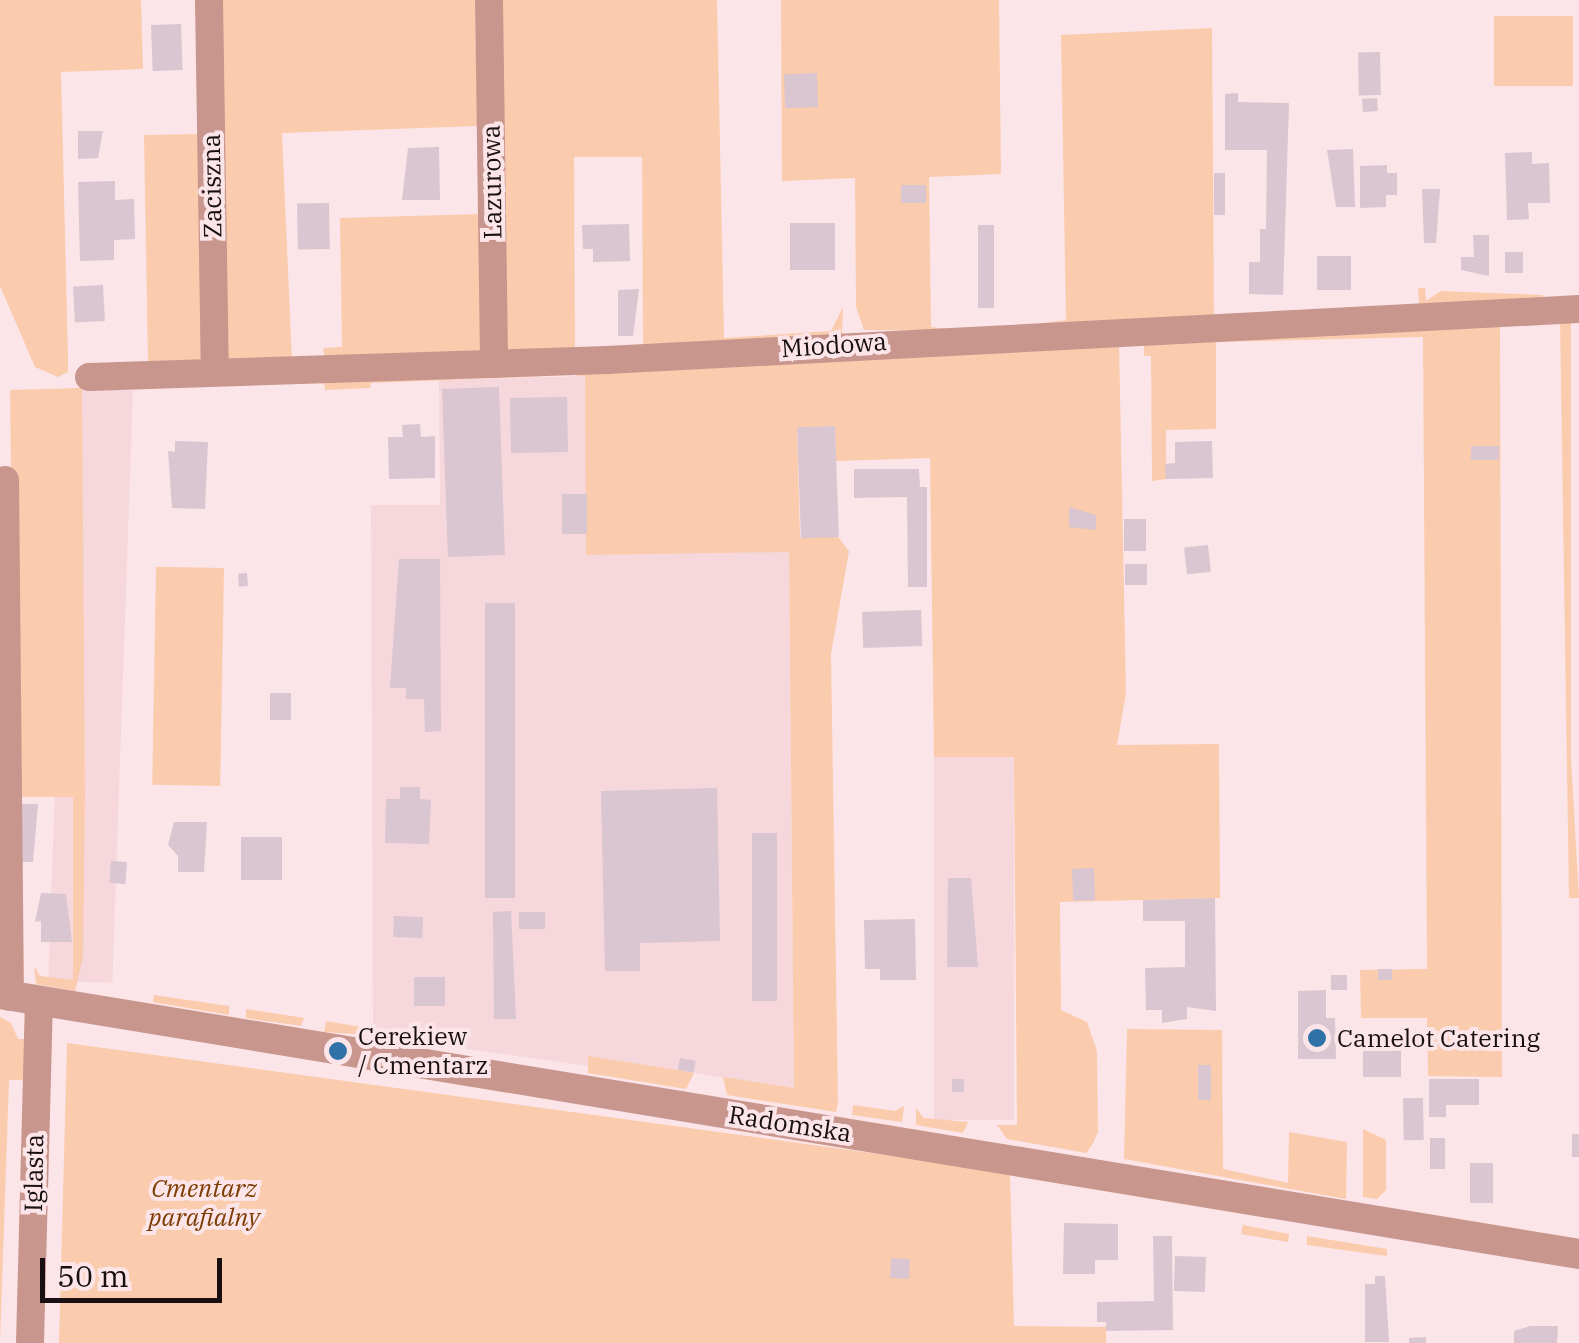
<!DOCTYPE html>
<html>
<head>
<meta charset="utf-8">
<style>
  body { margin:0 }
  #map { position:relative; width:1579px; height:1343px; overflow:hidden; background:#fce5e9; font-family:"IBM Plex Serif",serif }
  div>[style] { position:absolute }
  .built>* { inset:0; background:#f5d7dc; transform-origin:0 0 }
  .green>* { inset:0; background:#fbcbad; transform-origin:0 0 }
  .building>* { inset:0; background:#d9c6d1; transform-origin:0 0 }
  .minor>* { height:28px; margin:-14px; padding:0 14px; transform-origin:14px; border-radius:14px; background:#c9968e }
  .tertiary>* { height:30px; margin:-15px; padding:0 15px; transform-origin:15px; border-radius:15px; background:#c9968e }
  .dots>* { width:28px; height:28px; translate:-50% -50%; box-sizing:border-box; border:5px solid #fce5e9; border-radius:50% }
  span { translate:-50% -50%; white-space:nowrap; text-align:center; line-height:1.15; -webkit-text-stroke:8px #fce5e9; paint-order:stroke }
  .street-label { font-size:25px; color:#170f11 }
  .poi-label { font-size:25px; color:#170f11 }
  .left { translate:0 -50%; text-align:left }
  .park-label { font-size:25px; color:#7e3d04; font-style:italic }
  .scale { position:absolute; left:40px; top:1258px; width:182px; height:45px; box-sizing:border-box; border:5px solid #170f11; border-top:0; padding-left:12px; font-size:30px; line-height:35px; white-space:nowrap; color:#170f11; -webkit-text-stroke:8px #fce5e9; paint-order:stroke }
</style>
</head>
<body>
<div id="map">
  <div class="built">
    <div style="clip-path:polygon(585px 376px,587px 555px,789px 551px,794px 1089px,589px 1056px,588px 1066px,445px 1046px,373px 1029px,371px 505px,440px 505px,439px 380px)"></div>
    <div style="left:69px;top:388px;width:64px;height:593px;rotate:2deg"></div>
    <div style="left:934px;top:757px;width:80px;height:363px"></div>
  </div>
  <div class="green">
    <div style="clip-path:polygon(0 0,141px 0,143px 69px,61px 72px,68px 357px,68px 372px,58px 377px,35px 367px,0 286px)"></div>
    <div style="clip-path:polygon(222px 0,475px 0,477px 126px,282px 133px,292px 362px,227px 365px)"></div>
    <div style="clip-path:polygon(496px 0,717px 0,724px 338px,831px 331px,843px 307px,842px 338px,643px 352px,642px 157px,574px 157px,575px 355px,507px 351px)"></div>
    <div style="clip-path:polygon(781px 0,999px 0,1001px 174px,929px 177px,931px 327px,971px 331px,864px 330px,856px 307px,855px 178px,782px 181px)"></div>
    <div style="left:1494px;top:16px;width:79px;height:70px"></div>
    <div style="clip-path:polygon(1212px 28px,1214px 319px,1002px 329px,1066px 320px,1061px 35px)"></div>
    <div style="left:202px;top:134px;width:229px;height:58px;rotate:89deg"></div>
    <div style="clip-path:polygon(481px 214px,482px 354px,325px 362px,323px 348px,342px 347px,340px 218px)"></div>
    <div style="clip-path:polygon(1418px 288px,1425px 288px,1426px 301px,1441px 291px,1543px 295px,1542px 303px,1419px 306px)"></div>
    <div style="clip-path:polygon(1560px 319px,1571px 319px,1571px 758px,1579px 898px,1569px 898px)"></div>
    <div style="clip-path:polygon(1500px 320px,1502px 1077px,1428px 1076px,1427px 1018px,1361px 1018px,1360px 970px,1427px 969px,1423px 337px,1216px 342px,1216px 429px,1166px 430px,1166px 479px,1152px 481px,1151px 356px,1144px 356px,1144px 345px)"></div>
    <div style="clip-path:polygon(1119px 343px,1126px 693px,1117px 745px,1219px 744px,1220px 898px,1060px 902px,1061px 1010px,1087px 1022px,1097px 1051px,1098px 1132px,1092px 1145px,1086px 1153px,1007px 1139px,997px 1125px,1017px 1125px,1014px 757px,934px 757px,930px 458px,836px 461px,835px 426px,797px 428px,800px 537px,838px 537px,849px 551px,831px 654px,838px 1102px,836px 1112px,727px 1095px,723px 1077px,794px 1088px,789px 552px,586px 555px,585px 376px,577px 376px,577px 368px)"></div>
    <div style="clip-path:polygon(549px 368px,550px 376px,371px 383px,370px 388px,325px 390px,324px 382px)"></div>
    <div style="clip-path:polygon(82px 388px,85px 796px,83px 957px,75px 991px,36px 984px,34px 966px,40px 976px,73px 980px,73px 797px,15px 797px,10px 390px)"></div>
    <div style="left:224px;top:568px;width:218px;height:68px;rotate:91deg"></div>
    <div style="clip-path:polygon(154px 995px,229px 1006px,229px 1015px,153px 1002px)"></div>
    <div style="clip-path:polygon(246px 1009px,292px 1016px,304px 1018px,301px 1026px,246px 1018px)"></div>
    <div style="clip-path:polygon(0 1017px,11px 1023px,18px 1039px,29px 1039px,28px 1080px,9px 1080px,0 1343px)"></div>
    <div style="clip-path:polygon(326px 1021px,373px 1029px,371px 1035px,324px 1032px)"></div>
    <div style="clip-path:polygon(1127px 1029px,1222px 1030px,1223px 1169px,1288px 1183px,1289px 1132px,1347px 1142px,1346px 1199px,1124px 1159px)"></div>
    <div style="clip-path:polygon(67px 1043px,1010px 1172px,1014px 1326px,1106px 1327px,1106px 1343px,59px 1343px)"></div>
    <div style="clip-path:polygon(588px 1056px,678px 1070px,694px 1073px,686px 1089px,588px 1073px)"></div>
    <div style="clip-path:polygon(853px 1105px,895px 1111px,904px 1106px,902px 1122px,852px 1115px)"></div>
    <div style="clip-path:polygon(916px 1108px,924px 1118px,968px 1122px,963px 1133px,916px 1125px)"></div>
    <div style="clip-path:polygon(1363px 1129px,1386px 1140px,1386px 1190px,1377px 1199px,1363px 1197px)"></div>
    <div style="clip-path:polygon(1243px 1225px,1289px 1234px,1288px 1242px,1241px 1234px)"></div>
    <div style="clip-path:polygon(1307px 1236px,1387px 1249px,1387px 1256px,1307px 1245px)"></div>
  </div>
  <div class="building">
    <div style="left:181px;top:24px;width:46px;height:30px;rotate:88deg"></div>
    <div style="left:1380px;top:52px;width:43px;height:22px;rotate:89deg"></div>
    <div style="left:817px;top:73px;width:34px;height:33px;rotate:88deg"></div>
    <div style="clip-path:polygon(1238px 93px,1238px 102px,1289px 103px,1283px 295px,1249px 294px,1249px 262px,1260px 262px,1260px 229px,1266px 229px,1267px 150px,1225px 150px,1225px 94px)"></div>
    <div style="left:1377px;top:98px;width:13px;height:15px;rotate:86deg"></div>
    <div style="clip-path:polygon(78px 131px,103px 131px,98px 158px,78px 159px)"></div>
    <div style="clip-path:polygon(439px 147px,440px 200px,402px 200px,408px 148px)"></div>
    <div style="clip-path:polygon(1353px 149px,1355px 207px,1336px 207px,1327px 150px)"></div>
    <div style="clip-path:polygon(1532px 152px,1532px 164px,1549px 163px,1550px 203px,1528px 203px,1529px 219px,1507px 220px,1505px 153px)"></div>
    <div style="clip-path:polygon(1387px 165px,1387px 173px,1397px 173px,1397px 195px,1386px 195px,1386px 207px,1360px 208px,1360px 166px)"></div>
    <div style="left:1214px;top:173px;width:11px;height:42px"></div>
    <div style="clip-path:polygon(115px 181px,115px 200px,134px 199px,135px 239px,114px 240px,114px 260px,80px 261px,78px 182px)"></div>
    <div style="left:901px;top:185px;width:25px;height:18px"></div>
    <div style="clip-path:polygon(1422px 189px,1440px 189px,1436px 243px,1424px 243px)"></div>
    <div style="left:329px;top:203px;width:46px;height:32px;rotate:89deg"></div>
    <div style="left:790px;top:223px;width:45px;height:47px"></div>
    <div style="clip-path:polygon(629px 224px,630px 261px,593px 262px,593px 249px,583px 249px,582px 225px)"></div>
    <div style="left:978px;top:225px;width:16px;height:83px"></div>
    <div style="clip-path:polygon(1473px 235px,1489px 235px,1489px 276px,1461px 270px,1461px 257px,1474px 257px)"></div>
    <div style="left:1505px;top:252px;width:18px;height:21px"></div>
    <div style="left:1317px;top:256px;width:34px;height:34px"></div>
    <div style="left:103px;top:285px;width:36px;height:30px;rotate:87deg"></div>
    <div style="clip-path:polygon(639px 289px,633px 336px,618px 336px,618px 290px)"></div>
    <div style="left:499px;top:387px;width:168px;height:57px;rotate:88deg"></div>
    <div style="left:567px;top:397px;width:55px;height:57px;rotate:89deg"></div>
    <div style="clip-path:polygon(420px 424px,421px 437px,435px 436px,435px 478px,389px 479px,388px 437px,403px 437px,402px 425px)"></div>
    <div style="left:835px;top:426px;width:111px;height:38px;rotate:88deg"></div>
    <div style="clip-path:polygon(175px 441px,208px 442px,205px 509px,172px 508px,168px 451px,175px 452px)"></div>
    <div style="clip-path:polygon(1212px 441px,1213px 478px,1166px 479px,1165px 464px,1175px 463px,1175px 442px)"></div>
    <div style="left:1499px;top:446px;width:14px;height:28px;rotate:90deg"></div>
    <div style="clip-path:polygon(854px 469px,919px 469px,920px 487px,927px 487px,927px 587px,908px 587px,907px 497px,854px 498px)"></div>
    <div style="left:562px;top:494px;width:25px;height:40px"></div>
    <div style="clip-path:polygon(1069px 507px,1096px 515px,1096px 530px,1069px 527px)"></div>
    <div style="left:1124px;top:519px;width:22px;height:32px"></div>
    <div style="left:1208px;top:545px;width:27px;height:24px;rotate:84deg"></div>
    <div style="clip-path:polygon(399px 559px,440px 559px,441px 731px,425px 732px,424px 699px,406px 699px,406px 688px,390px 688px)"></div>
    <div style="left:1125px;top:564px;width:22px;height:21px"></div>
    <div style="left:247px;top:573px;width:13px;height:9px;rotate:86deg"></div>
    <div style="left:485px;top:603px;width:30px;height:295px"></div>
    <div style="left:921px;top:610px;width:36px;height:59px;rotate:88deg"></div>
    <div style="left:270px;top:693px;width:21px;height:27px"></div>
    <div style="clip-path:polygon(400px 787px,420px 787px,420px 799px,431px 800px,429px 844px,385px 843px,386px 799px,400px 799px)"></div>
    <div style="clip-path:polygon(717px 788px,720px 941px,640px 943px,640px 971px,605px 971px,601px 791px)"></div>
    <div style="clip-path:polygon(16px 804px,38px 804px,33px 862px,17px 862px)"></div>
    <div style="clip-path:polygon(174px 822px,207px 822px,204px 872px,178px 872px,178px 856px,168px 845px)"></div>
    <div style="left:752px;top:833px;width:25px;height:168px"></div>
    <div style="left:241px;top:837px;width:41px;height:43px"></div>
    <div style="left:111px;top:861px;width:16px;height:22px;rotate:4deg"></div>
    <div style="left:1094px;top:868px;width:32px;height:22px;rotate:88deg"></div>
    <div style="clip-path:polygon(948px 878px,971px 878px,978px 967px,947px 967px)"></div>
    <div style="clip-path:polygon(41px 893px,66px 894px,72px 942px,41px 942px,41px 921px,35px 922px)"></div>
    <div style="clip-path:polygon(1215px 898px,1216px 1011px,1187px 1007px,1187px 1019px,1162px 1023px,1162px 1010px,1146px 1010px,1145px 968px,1185px 967px,1185px 921px,1143px 921px,1143px 900px)"></div>
    <div style="clip-path:polygon(511px 911px,516px 1019px,494px 1019px,493px 912px)"></div>
    <div style="left:519px;top:912px;width:26px;height:17px"></div>
    <div style="left:394px;top:916px;width:29px;height:21px;rotate:2deg"></div>
    <div style="clip-path:polygon(915px 919px,916px 980px,880px 980px,880px 969px,865px 969px,864px 920px)"></div>
    <div style="left:1392px;top:969px;width:11px;height:14px;rotate:90deg"></div>
    <div style="left:1331px;top:975px;width:16px;height:15px"></div>
    <div style="left:414px;top:977px;width:31px;height:29px"></div>
    <div style="clip-path:polygon(1326px 990px,1326px 1018px,1335px 1018px,1336px 1059px,1298px 1059px,1298px 991px)"></div>
    <div style="left:1363px;top:1038px;width:38px;height:39px"></div>
    <div style="left:680px;top:1058px;width:16px;height:12px;rotate:11deg"></div>
    <div style="left:1198px;top:1065px;width:13px;height:35px"></div>
    <div style="left:952px;top:1079px;width:12px;height:13px"></div>
    <div style="clip-path:polygon(1429px 1079px,1479px 1079px,1479px 1105px,1446px 1105px,1446px 1117px,1429px 1117px)"></div>
    <div style="left:1423px;top:1098px;width:42px;height:20px;rotate:89deg"></div>
    <div style="left:1572px;top:1134px;width:7px;height:23px"></div>
    <div style="left:1430px;top:1138px;width:15px;height:31px"></div>
    <div style="left:1470px;top:1163px;width:23px;height:40px"></div>
    <div style="clip-path:polygon(1064px 1223px,1118px 1224px,1118px 1260px,1095px 1260px,1095px 1274px,1063px 1274px)"></div>
    <div style="clip-path:polygon(1153px 1236px,1172px 1236px,1173px 1330px,1106px 1331px,1106px 1322px,1097px 1322px,1097px 1302px,1154px 1301px)"></div>
    <div style="left:1175px;top:1256px;width:31px;height:35px;rotate:2deg"></div>
    <div style="left:891px;top:1258px;width:19px;height:20px;rotate:3deg"></div>
    <div style="clip-path:polygon(1375px 1276px,1385px 1276px,1389px 1342px,1365px 1342px,1365px 1284px,1375px 1284px)"></div>
    <div style="clip-path:polygon(1530px 1326px,1558px 1326px,1557px 1343px,1514px 1343px,1514px 1331px)"></div>
    <div style="clip-path:polygon(1426px 1337px,1426px 1343px,1409px 1343px,1409px 1338px)"></div>
  </div>
  <div class="minor">
    <div style="left:209px;top:0;width:372px;rotate:89.1deg"></div>
    <div style="left:489px;top:0;width:364px;rotate:89.2deg"></div>
    <div style="left:89px;top:377px;width:518px;rotate:-1.88deg"></div>
    <div style="left:607px;top:360px;width:973px;rotate:-3deg"></div>
    <div style="left:5px;top:480px;width:517px;rotate:89.45deg"></div>
    <div style="left:30px;top:1343px;width:341px;rotate:-88.5deg"></div>
  </div>
  <div class="tertiary">
    <div style="left:0;top:994px;width:1600px;rotate:9.35deg"></div>
  </div>
  <div class="dots">
    <div style="left:1317px;top:1038px;background:#2e72a7"></div>
    <div style="left:338px;top:1051px;background:#2e72a7"></div>
  </div>
  <div class="street-label">
    <span style="left:492px;top:182px;rotate:-91deg">Lazurowa</span>
    <span style="left:212px;top:186px;rotate:-91deg">Zaciszna</span>
    <span style="left:834px;top:345px;rotate:-4deg">Miodowa</span>
    <span style="left:790px;top:1124px;rotate:9deg">Radomska</span>
    <span style="left:34px;top:1173px;rotate:-89deg">Iglasta</span>
  </div>
  <div class="poi-label">
    <span class="left" style="left:358px;top:1051px">Cerekiew<br>/ Cmentarz</span>
    <span class="left" style="left:1337px;top:1038px">Camelot Catering</span>
  </div>
  <div class="park-label">
    <span style="left:204px;top:1203px">Cmentarz<br>parafialny</span>
  </div>
  <div class="scale">50 m</div>
</div>
</body>
</html>
